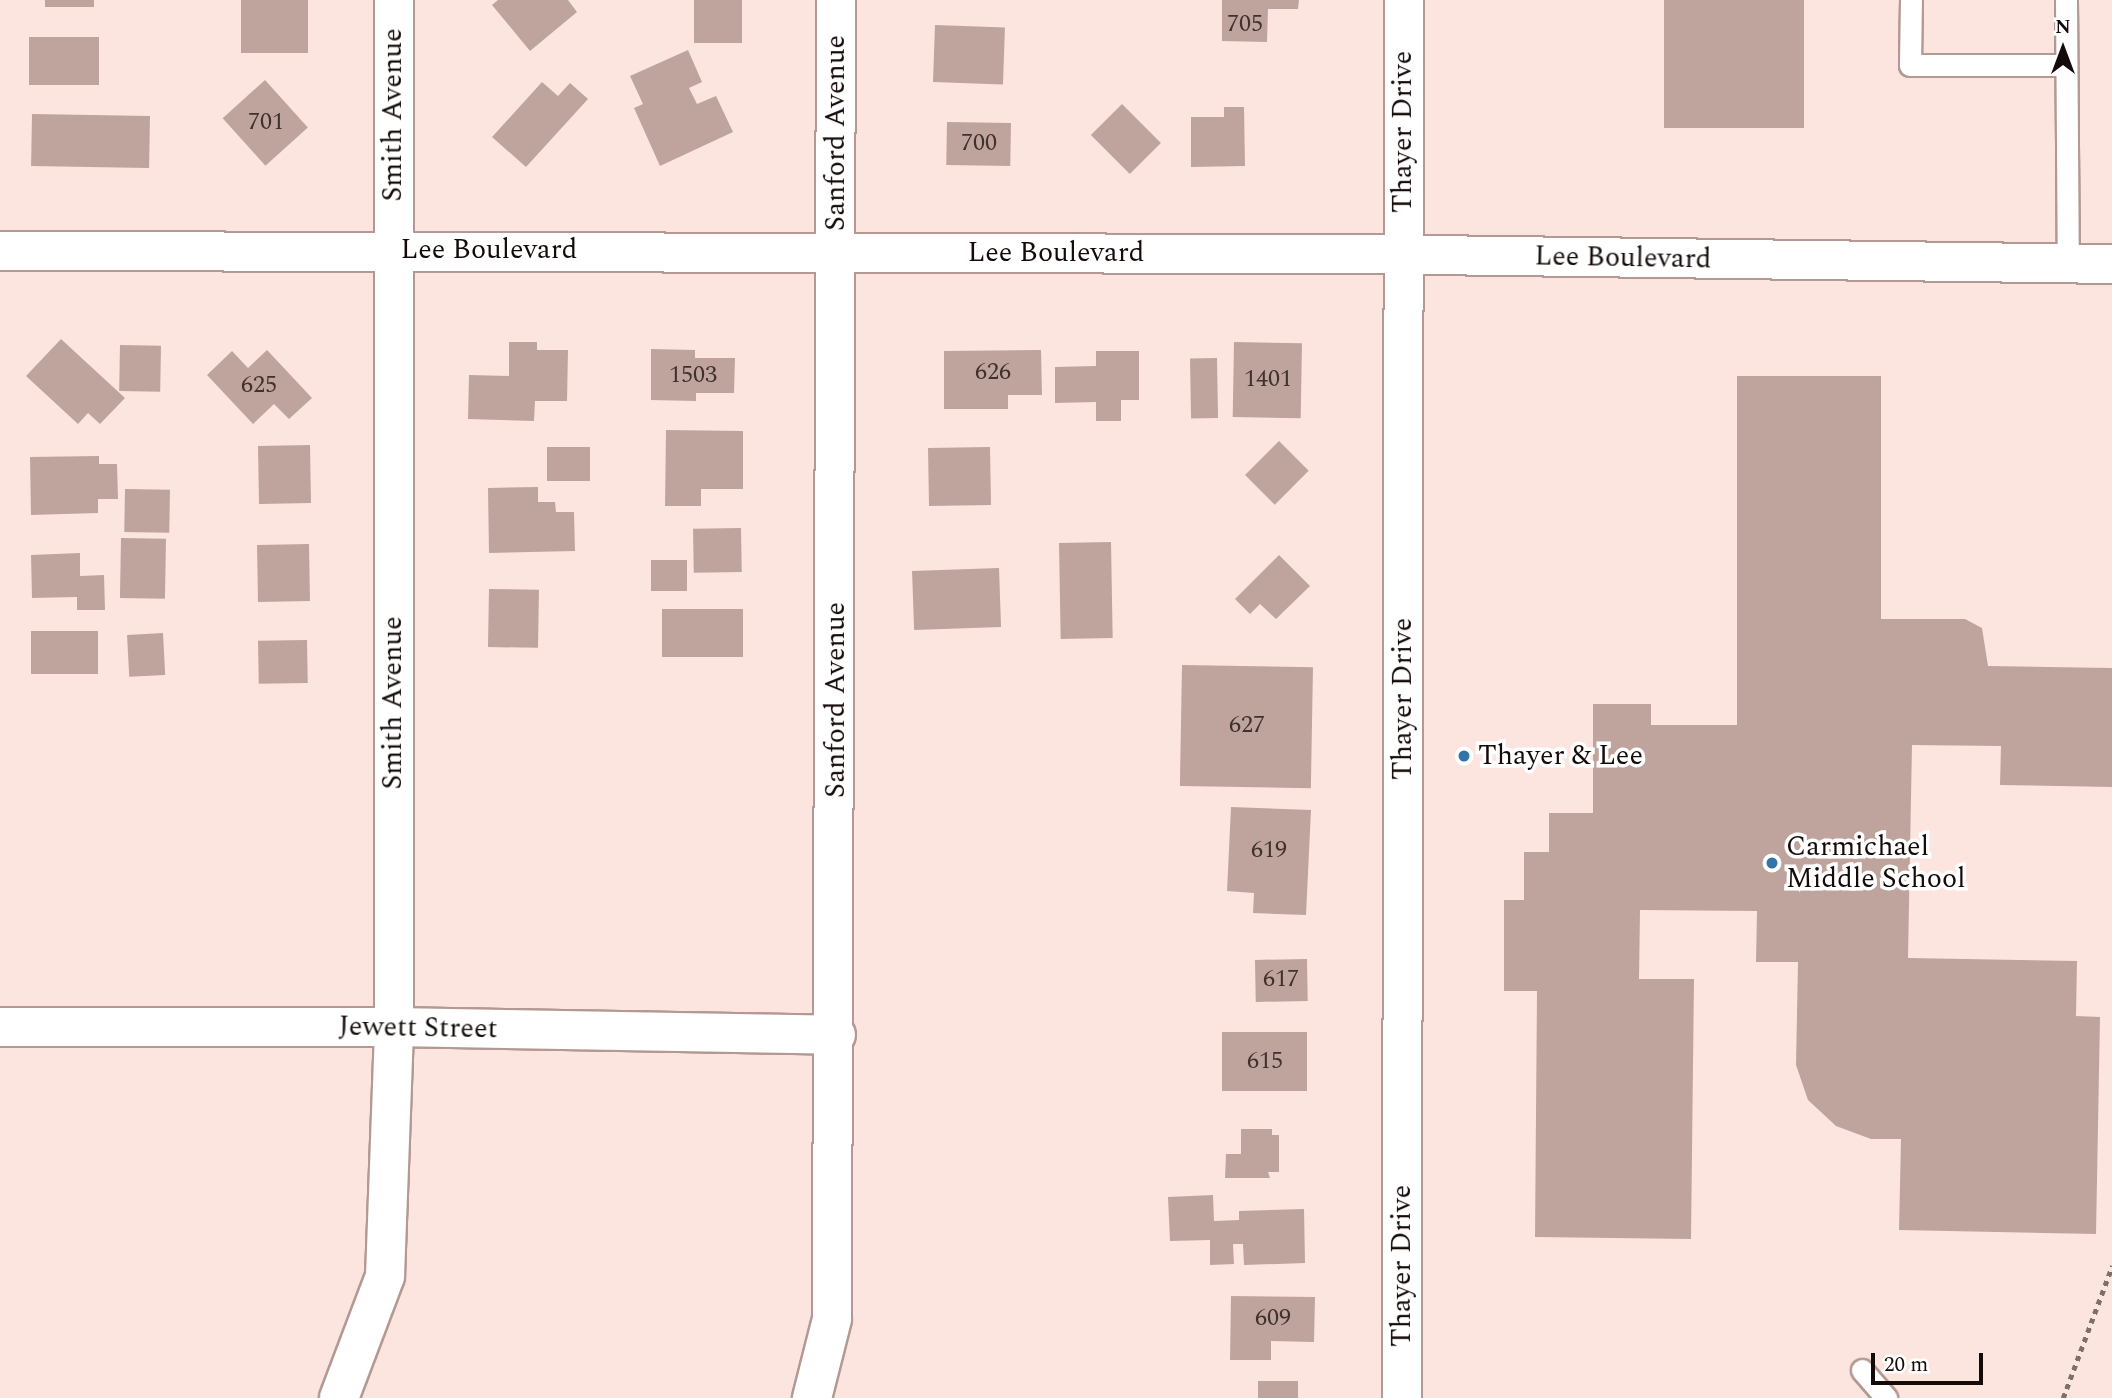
<!DOCTYPE html>
<html>
<head>
<meta charset="utf-8">
<style>
  body { margin:0 }
  #map { position:relative; width:2112px; height:1398px; overflow:hidden; background:#fce5df; font-family:Spectral,serif }
  div>[style] { position:absolute }
  .building>* { inset:0; background:#bfa49d; transform-origin:0 0 }
  .path>* { height:4.5px; margin-top:-2.25px; transform-origin:0; background:repeating-linear-gradient(90deg,#7e6f6b 0 5px,transparent 0 10px) }
  .roads { filter:drop-shadow(2px 0 #b39991) drop-shadow(-2px 0 #b39991) drop-shadow(0 2px #b39991) drop-shadow(0 -2px #b39991) }
  .lane>* { height:21px; margin:-10.5px; padding:0 10.5px; transform-origin:10.5px; border-radius:10.5px; background:#fff }
  .street>* { height:38px; margin:-19px; padding:0 19px; transform-origin:19px; border-radius:19px; background:#fff }
  .secondary>* { height:38px; margin:-19px; padding:0 19px; transform-origin:19px; border-radius:19px; background:#fff }
  .dots>* { width:19px; height:19px; translate:-50% -50%; box-sizing:border-box; border:4px solid #fff; border-radius:50% }
  span { translate:-50% -50%; white-space:nowrap; text-align:center; line-height:1.15; -webkit-text-stroke:7px #fff; paint-order:stroke }
  .number-label { font-size:24px; color:#3f312e }
  .number-label span { -webkit-text-stroke-width:0 }
  .street-label { font-size:28px; color:#140b09 }
  .poi-label { font-size:28px; color:#140b09 }
  .left { translate:0 -50%; text-align:left }
  .north { position:absolute; left:2028px; top:14px; width:70px; height:70px; -webkit-text-stroke:5px #fff; paint-order:stroke; rotate:0deg; font-size:19px; font-weight:700; line-height:28px; text-align:center; color:#140b09 }
  .north::after { content:''; display:block; margin:auto; width:24px; height:32px; background:#140b09; clip-path:polygon(50% 0,100% 100%,50% 72%,0 100%) }
  .scale { position:absolute; left:1871px; top:1353px; width:112px; height:32px; box-sizing:border-box; border:4px solid #140b09; border-top:0; padding-left:9px; font-size:21px; line-height:24px; white-space:nowrap; color:#140b09; -webkit-text-stroke:5px #fff; paint-order:stroke }
</style>
</head>
<body>
<div id="map">
  <div class="building">
    <div style="left:45px;top:0;width:49px;height:7px"></div>
    <div style="left:241px;top:0;width:67px;height:53px"></div>
    <div style="clip-path:polygon(498px 0,568px 0,577px 12px,530px 51px,492px 5px)"></div>
    <div style="left:694px;top:0;width:48px;height:43px"></div>
    <div style="clip-path:polygon(1222px 0,1299px 0,1298px 9px,1268px 9px,1267px 42px,1222px 41px)"></div>
    <div style="left:1664px;top:0;width:140px;height:128px"></div>
    <div style="left:935px;top:25px;width:70px;height:57px;rotate:2deg"></div>
    <div style="left:29px;top:37px;width:70px;height:48px"></div>
    <div style="clip-path:polygon(688px 50px,702px 82px,689px 88px,697px 104px,716px 96px,733px 132px,660px 166px,634px 108px,643px 104px,630px 76px)"></div>
    <div style="left:265px;top:80px;width:64px;height:57px;rotate:48deg"></div>
    <div style="clip-path:polygon(542px 82px,558px 96px,570px 83px,588px 99px,526px 167px,492px 137px)"></div>
    <div style="left:1122px;top:104px;width:55px;height:44px;rotate:45deg"></div>
    <div style="clip-path:polygon(1224px 107px,1244px 107px,1245px 166px,1191px 167px,1191px 117px,1224px 117px)"></div>
    <div style="left:32px;top:114px;width:118px;height:52px;rotate:1deg"></div>
    <div style="left:947px;top:122px;width:64px;height:43px;rotate:1deg"></div>
    <div style="clip-path:polygon(61px 339px,125px 398px,100px 424px,88px 413px,78px 424px,26px 376px)"></div>
    <div style="clip-path:polygon(509px 342px,537px 342px,537px 350px,568px 350px,567px 401px,535px 401px,534px 421px,468px 419px,469px 375px,509px 376px)"></div>
    <div style="left:1234px;top:342px;width:68px;height:75px;rotate:1deg"></div>
    <div style="left:120px;top:345px;width:41px;height:46px;rotate:1deg"></div>
    <div style="clip-path:polygon(651px 349px,695px 350px,695px 358px,735px 358px,734px 393px,696px 393px,696px 401px,651px 400px)"></div>
    <div style="clip-path:polygon(267px 350px,312px 398px,289px 419px,274px 404px,253px 424px,207px 375px,232px 351px,248px 368px)"></div>
    <div style="clip-path:polygon(1041px 350px,1042px 395px,1008px 395px,1008px 409px,944px 409px,944px 351px)"></div>
    <div style="clip-path:polygon(1096px 351px,1139px 351px,1139px 400px,1121px 400px,1121px 421px,1096px 421px,1096px 402px,1055px 403px,1055px 367px,1096px 366px)"></div>
    <div style="left:1217px;top:358px;width:60px;height:27px;rotate:89deg"></div>
    <div style="clip-path:polygon(1737px 376px,1881px 376px,1881px 619px,1965px 619px,1982px 628px,1988px 666px,2112px 668px,2112px 787px,2000px 785px,2001px 746px,1912px 745px,1908px 958px,2077px 961px,2076px 1016px,2100px 1017px,2096px 1234px,1899px 1230px,1901px 1139px,1871px 1139px,1836px 1126px,1808px 1100px,1796px 1065px,1798px 962px,1756px 962px,1757px 911px,1640px 910px,1639px 979px,1694px 979px,1691px 1239px,1535px 1237px,1537px 991px,1504px 991px,1504px 900px,1524px 900px,1524px 852px,1549px 852px,1549px 813px,1593px 813px,1593px 704px,1651px 704px,1651px 725px,1737px 725px)"></div>
    <div style="clip-path:polygon(666px 430px,743px 431px,743px 489px,701px 489px,701px 506px,665px 506px)"></div>
    <div style="left:1279px;top:441px;width:42px;height:48px;rotate:45deg"></div>
    <div style="left:310px;top:445px;width:58px;height:52px;rotate:89deg"></div>
    <div style="left:590px;top:447px;width:34px;height:43px;rotate:90deg"></div>
    <div style="left:990px;top:447px;width:58px;height:62px;rotate:89deg"></div>
    <div style="clip-path:polygon(99px 456px,99px 464px,117px 464px,118px 499px,98px 499px,98px 513px,31px 515px,30px 457px)"></div>
    <div style="clip-path:polygon(538px 487px,538px 502px,555px 502px,556px 512px,574px 512px,575px 551px,489px 553px,488px 488px)"></div>
    <div style="left:125px;top:489px;width:45px;height:43px;rotate:1deg"></div>
    <div style="left:741px;top:528px;width:44px;height:48px;rotate:89deg"></div>
    <div style="left:121px;top:538px;width:45px;height:60px;rotate:1deg"></div>
    <div style="left:1111px;top:542px;width:96px;height:52px;rotate:89deg"></div>
    <div style="left:309px;top:544px;width:57px;height:52px;rotate:89deg"></div>
    <div style="clip-path:polygon(80px 553px,80px 576px,104px 575px,105px 610px,77px 610px,77px 597px,32px 598px,31px 555px)"></div>
    <div style="clip-path:polygon(1279px 555px,1310px 586px,1276px 619px,1260px 604px,1250px 614px,1235px 599px)"></div>
    <div style="left:651px;top:560px;width:36px;height:31px"></div>
    <div style="left:999px;top:568px;width:59px;height:87px;rotate:88deg"></div>
    <div style="left:489px;top:589px;width:50px;height:58px;rotate:1deg"></div>
    <div style="left:662px;top:609px;width:81px;height:48px"></div>
    <div style="left:31px;top:631px;width:67px;height:43px"></div>
    <div style="left:163px;top:633px;width:42px;height:36px;rotate:87deg"></div>
    <div style="left:307px;top:640px;width:43px;height:49px;rotate:89deg"></div>
    <div style="left:1182px;top:665px;width:131px;height:121px;rotate:1deg"></div>
    <div style="clip-path:polygon(1231px 807px,1311px 810px,1306px 915px,1253px 913px,1254px 893px,1227px 891px)"></div>
    <div style="left:1307px;top:959px;width:42px;height:52px;rotate:89deg"></div>
    <div style="left:1307px;top:1032px;width:59px;height:85px;rotate:90deg"></div>
    <div style="clip-path:polygon(1241px 1129px,1272px 1129px,1272px 1135px,1279px 1135px,1279px 1172px,1268px 1172px,1270px 1178px,1225px 1178px,1226px 1154px,1241px 1154px)"></div>
    <div style="clip-path:polygon(1213px 1195px,1214px 1221px,1239px 1220px,1239px 1211px,1304px 1209px,1305px 1263px,1244px 1265px,1243px 1244px,1233px 1244px,1234px 1264px,1210px 1265px,1210px 1240px,1170px 1241px,1168px 1197px)"></div>
    <div style="clip-path:polygon(1231px 1296px,1315px 1297px,1314px 1342px,1271px 1341px,1271px 1360px,1230px 1360px)"></div>
    <div style="left:1298px;top:1381px;width:17px;height:40px;rotate:90deg"></div>
  </div>
  <div class="path">
    <div style="left:2063px;top:1398px;width:141px;rotate:-69.6deg"></div>
  </div>
  <div class="roads">
    <div class="lane">
      <div style="left:1911px;top:0;width:65px;rotate:90.9deg"></div>
      <div style="left:1910px;top:65px;width:156px"></div>
      <div style="left:2066px;top:0;width:264px;rotate:89.6deg"></div>
      <div style="left:1862px;top:1370px;width:37px;rotate:49deg"></div>
    </div>
    <div class="street">
      <div style="left:0;top:1027px;width:394px"></div>
      <div style="left:394px;top:1027px;width:442px;rotate:1deg"></div>
      <div style="left:339px;top:1398px;width:130px;rotate:-69.3deg"></div>
      <div style="left:385px;top:1276px;width:249px;rotate:-87.9deg"></div>
      <div style="left:394px;top:1027px;width:1027px;rotate:-90deg"></div>
      <div style="left:812px;top:1398px;width:81px;rotate:-75.8deg"></div>
      <div style="left:832px;top:1319px;width:1319px;rotate:-89.83deg"></div>
    </div>
    <div class="secondary">
      <div style="left:0;top:251px;width:1352px;rotate:0.13deg"></div>
      <div style="left:1352px;top:254px;width:760px;rotate:0.75deg"></div>
      <div style="left:1402px;top:1398px;width:1398px;rotate:-89.92deg"></div>
    </div>
  </div>
  <div class="dots">
    <div style="left:1464px;top:756px;background:#3174a9"></div>
    <div style="left:1772px;top:863px;background:#3174a9"></div>
  </div>
  <div class="number-label">
    <span style="left:1245px;top:25px">705</span>
    <span style="left:266px;top:123px">701</span>
    <span style="left:979px;top:144px">700</span>
    <span style="left:993px;top:373px">626</span>
    <span style="left:693px;top:376px">1503</span>
    <span style="left:1268px;top:380px">1401</span>
    <span style="left:259px;top:386px">625</span>
    <span style="left:1247px;top:726px">627</span>
    <span style="left:1269px;top:851px">619</span>
    <span style="left:1281px;top:980px">617</span>
    <span style="left:1265px;top:1062px">615</span>
    <span style="left:1273px;top:1319px">609</span>
  </div>
  <div class="street-label">
    <span style="left:393px;top:115px;rotate:-90deg">Smith Avenue</span>
    <span style="left:1403px;top:132px;rotate:-90deg">Thayer Drive</span>
    <span style="left:836px;top:133px;rotate:-90deg">Sanford Avenue</span>
    <span style="left:489px;top:250px">Lee Boulevard</span>
    <span style="left:1056px;top:253px">Lee Boulevard</span>
    <span style="left:1623px;top:258px;rotate:1deg">Lee Boulevard</span>
    <span style="left:1403px;top:699px;rotate:-90deg">Thayer Drive</span>
    <span style="left:836px;top:700px;rotate:-90deg">Sanford Avenue</span>
    <span style="left:393px;top:703px;rotate:-90deg">Smith Avenue</span>
    <span style="left:418px;top:1028px;rotate:1deg">Jewett Street</span>
    <span style="left:1402px;top:1266px;rotate:-90deg">Thayer Drive</span>
  </div>
  <div class="poi-label">
    <span class="left" style="left:1478px;top:756px">Thayer &amp; Lee</span>
    <span class="left" style="left:1786px;top:863px">Carmichael<br>Middle School</span>
  </div>
  <div class="north">N</div>
  <div class="scale">20 m</div>
</div>
</body>
</html>
